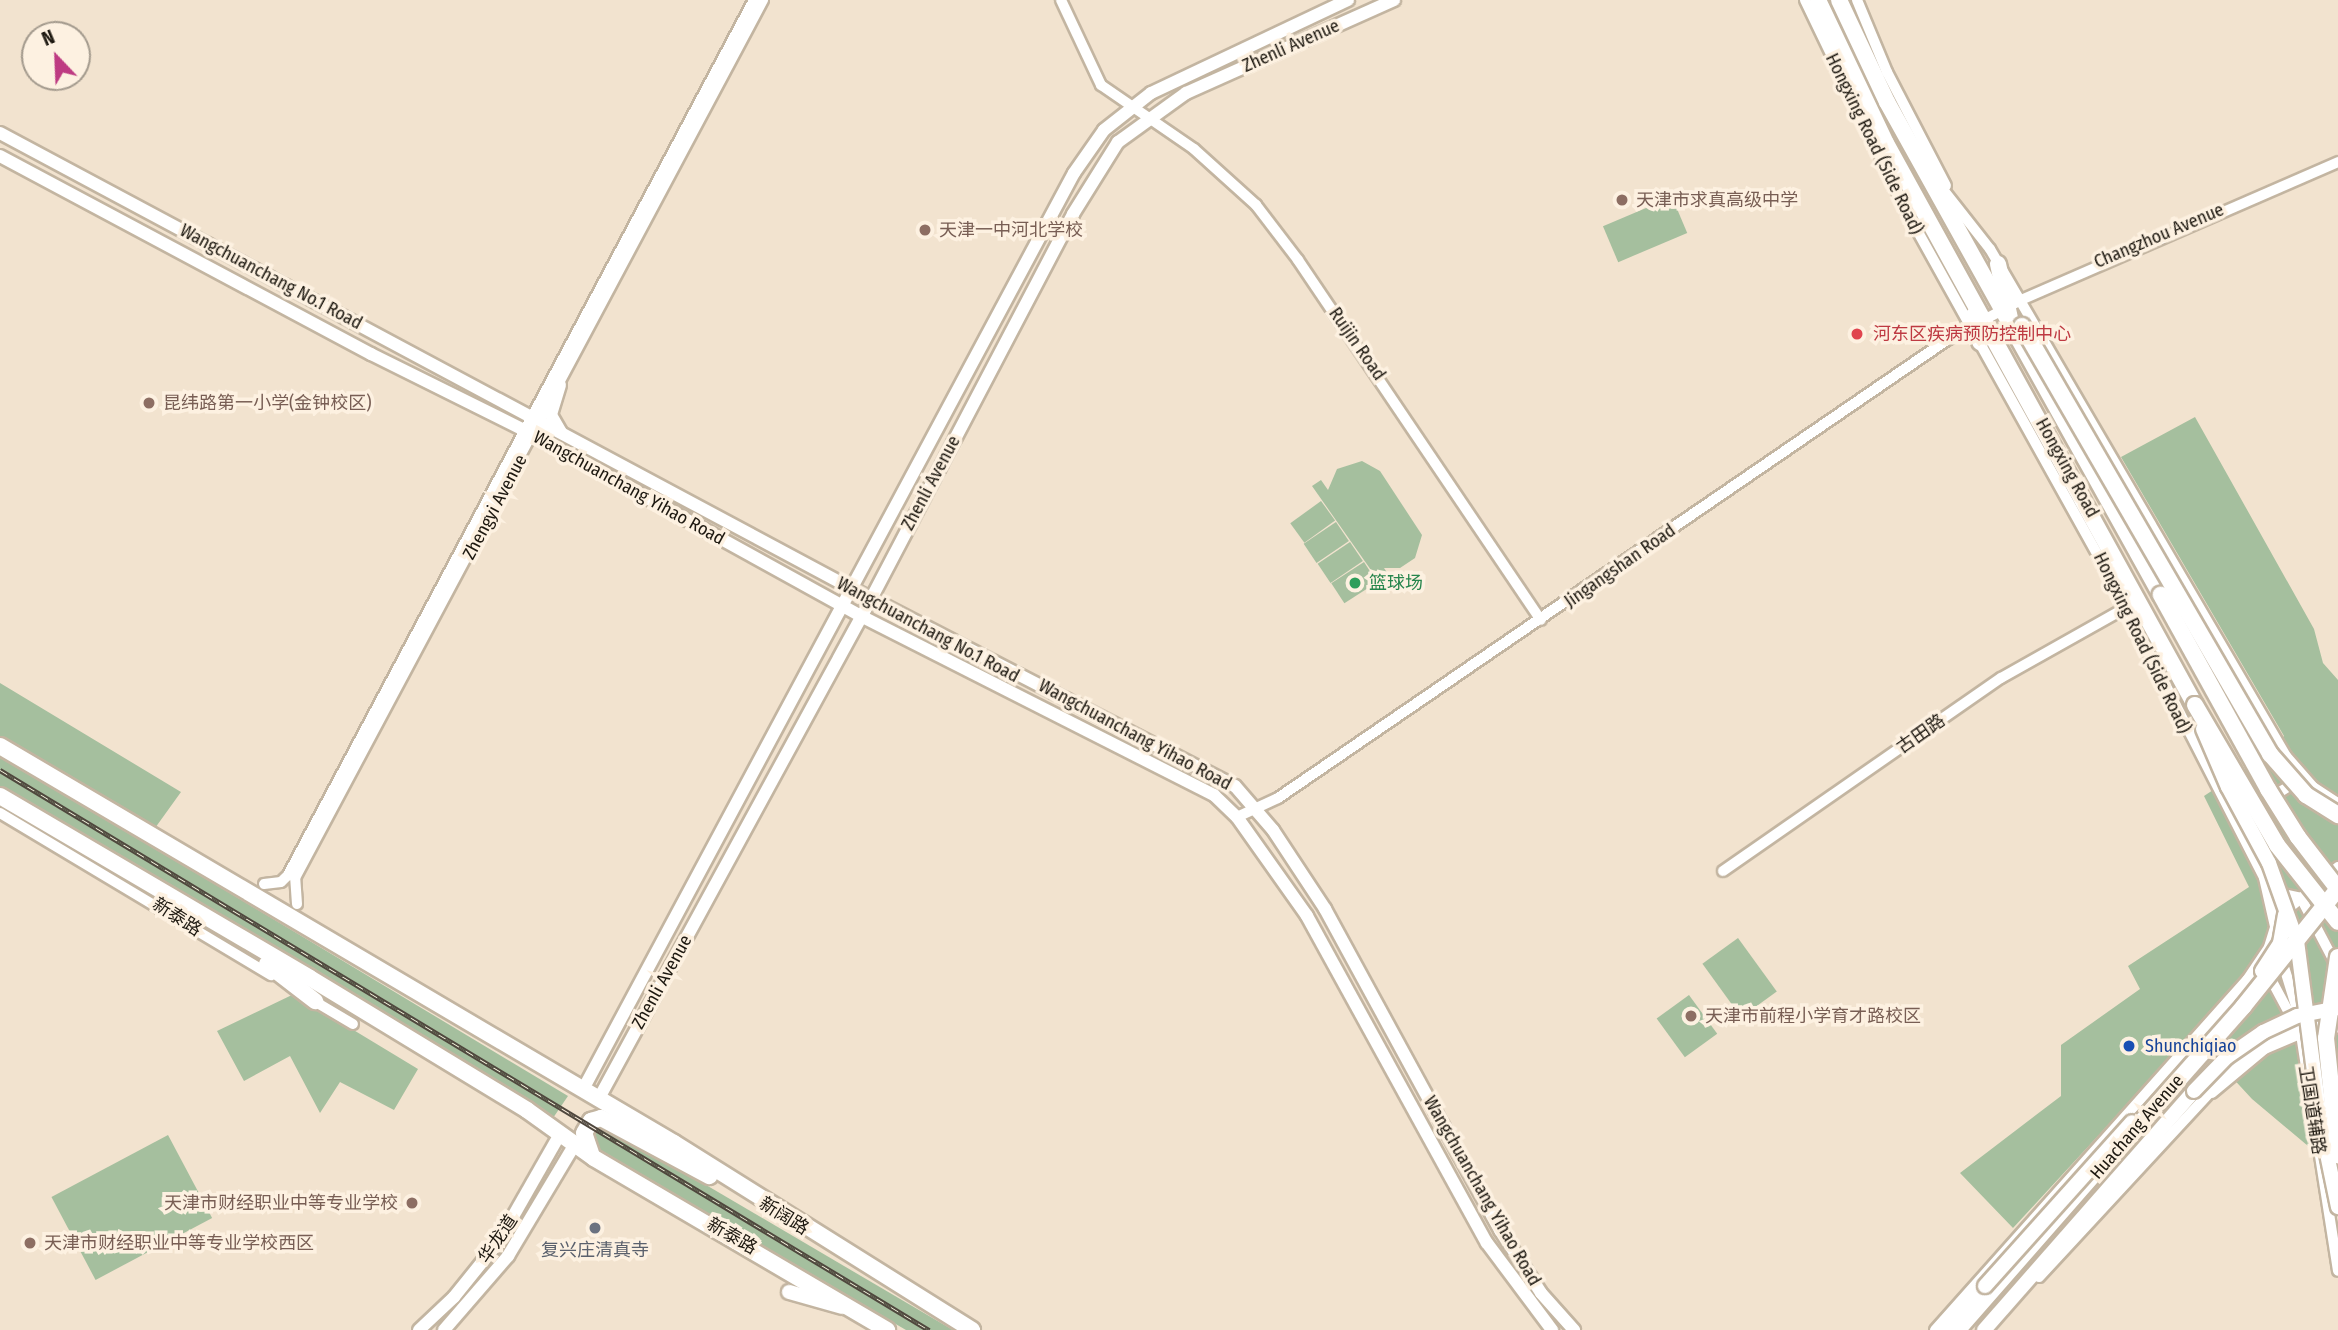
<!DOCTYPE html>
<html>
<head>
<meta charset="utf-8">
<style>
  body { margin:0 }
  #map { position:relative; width:2338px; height:1330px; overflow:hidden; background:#f2e3cf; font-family:"Fira Sans Condensed","Noto Sans SC",sans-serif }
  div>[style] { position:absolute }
  .green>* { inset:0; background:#a5bf9e; transform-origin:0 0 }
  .roads { filter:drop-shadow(2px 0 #c3b5a1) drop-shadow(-2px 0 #c3b5a1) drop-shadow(0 2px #c3b5a1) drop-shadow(0 -2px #c3b5a1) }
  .tertiary>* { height:10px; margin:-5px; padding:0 5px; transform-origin:5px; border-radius:5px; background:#fff }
  .secondary>* { height:12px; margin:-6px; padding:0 6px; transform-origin:6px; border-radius:6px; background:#fff }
  .primary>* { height:14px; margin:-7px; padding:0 7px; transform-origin:7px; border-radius:7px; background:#fff }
  .trunk>* { height:16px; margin:-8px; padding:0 8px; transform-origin:8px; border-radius:8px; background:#fff }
  .rail>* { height:5px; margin-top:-2.5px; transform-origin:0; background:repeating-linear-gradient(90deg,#fdf1e1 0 8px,#4f473d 0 16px); box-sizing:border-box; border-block:2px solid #4f473d }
  .bridges { filter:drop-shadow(2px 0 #c3b5a1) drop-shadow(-2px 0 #c3b5a1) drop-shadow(0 2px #c3b5a1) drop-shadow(0 -2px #c3b5a1) }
  .primary-bridge>* { height:14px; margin:-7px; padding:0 7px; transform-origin:7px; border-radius:7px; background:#fff }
  .trunk-bridge>* { height:16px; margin:-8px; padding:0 8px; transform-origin:8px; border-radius:8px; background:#fff }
  .dots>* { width:19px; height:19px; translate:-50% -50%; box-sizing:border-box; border:4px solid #fdf1e1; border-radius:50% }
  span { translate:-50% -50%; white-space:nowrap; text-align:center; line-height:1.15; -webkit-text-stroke:7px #fdf1e1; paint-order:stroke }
  .street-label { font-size:18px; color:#1d1810 }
  .education-label { font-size:18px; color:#785e54 }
  .left { translate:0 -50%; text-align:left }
  .right { translate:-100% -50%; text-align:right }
  .health-label { font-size:18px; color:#be3a42 }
  .leisure-label { font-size:18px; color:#27864d }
  .transit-label { font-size:18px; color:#164399 }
  .worship-label { font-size:18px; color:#5b616d }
  .north { position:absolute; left:21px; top:21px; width:70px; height:70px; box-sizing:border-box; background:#fdf1e1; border:2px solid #a39a8d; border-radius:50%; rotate:337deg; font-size:19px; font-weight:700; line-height:28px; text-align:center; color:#1d1810 }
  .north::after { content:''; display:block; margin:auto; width:24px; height:32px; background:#be3b82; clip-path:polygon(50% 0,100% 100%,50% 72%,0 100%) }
</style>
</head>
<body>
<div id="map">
  <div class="green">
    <div style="left:1672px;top:197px;width:39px;height:75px;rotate:67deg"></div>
    <div style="clip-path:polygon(2195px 417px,2314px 629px,2323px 663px,2338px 680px,2338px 1151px,2314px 1151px,2252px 1099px,2192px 1034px,2013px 1228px,1960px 1173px,2061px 1096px,2061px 1045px,2140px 989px,2128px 966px,2249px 887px,2204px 796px,2272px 751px,2284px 736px,2121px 457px)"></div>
    <div style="clip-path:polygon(1362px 461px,1380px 471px,1422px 535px,1415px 558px,1400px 568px,1384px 568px,1388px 574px,1378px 580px,1312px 486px,1321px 480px,1328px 490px,1337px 469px)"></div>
    <div style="left:1321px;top:501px;width:24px;height:38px;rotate:54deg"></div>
    <div style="left:1336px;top:522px;width:23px;height:39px;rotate:56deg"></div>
    <div style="left:1350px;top:542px;width:23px;height:39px;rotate:56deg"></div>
    <div style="left:1364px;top:562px;width:24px;height:39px;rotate:57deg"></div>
    <div style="clip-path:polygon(0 683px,181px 792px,145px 842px,568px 1096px,553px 1118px,311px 968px,0 788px)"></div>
    <div style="left:1738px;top:938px;width:66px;height:44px;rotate:54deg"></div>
    <div style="clip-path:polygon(294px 994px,418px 1069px,394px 1110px,340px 1082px,320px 1113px,290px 1056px,244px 1081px,217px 1031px)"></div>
    <div style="left:1689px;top:995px;width:48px;height:40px;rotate:54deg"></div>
    <div style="clip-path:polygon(595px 1126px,609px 1128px,953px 1330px,906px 1330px,597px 1151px,588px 1138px)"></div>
    <div style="left:168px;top:1135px;width:94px;height:132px;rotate:62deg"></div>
  </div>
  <div class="roads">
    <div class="tertiary">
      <div style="left:1061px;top:0;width:94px;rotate:64.8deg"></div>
      <div style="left:1101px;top:85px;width:113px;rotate:34.5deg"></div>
      <div style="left:1194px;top:149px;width:84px;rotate:42.1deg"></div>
      <div style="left:1256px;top:205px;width:69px;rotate:52.6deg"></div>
      <div style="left:1298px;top:260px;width:434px;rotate:56deg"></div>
      <div style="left:1805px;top:0;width:237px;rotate:64.3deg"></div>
      <div style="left:1908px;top:214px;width:428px;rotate:60.9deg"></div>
      <div style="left:1857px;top:0;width:78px;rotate:67.4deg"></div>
      <div style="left:1887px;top:72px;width:128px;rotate:62.6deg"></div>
      <div style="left:1938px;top:183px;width:84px;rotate:51.8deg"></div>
      <div style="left:1990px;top:249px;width:587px;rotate:59.72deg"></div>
      <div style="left:2286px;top:756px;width:41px;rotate:48.9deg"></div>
      <div style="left:2313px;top:787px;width:30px;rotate:33deg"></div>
      <div style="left:2123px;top:602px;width:310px;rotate:62.9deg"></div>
      <div style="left:2264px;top:878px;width:58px;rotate:77.2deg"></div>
      <div style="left:2251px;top:810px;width:57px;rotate:-32deg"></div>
      <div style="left:0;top:813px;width:316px;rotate:30.9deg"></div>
      <div style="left:1237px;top:817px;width:45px;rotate:-24.9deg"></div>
      <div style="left:1278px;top:798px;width:811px;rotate:-34.4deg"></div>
      <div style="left:1947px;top:340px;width:84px;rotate:-28.4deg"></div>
      <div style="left:2021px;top:300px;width:346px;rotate:-23.5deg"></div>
      <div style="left:1723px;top:871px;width:338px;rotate:-34.8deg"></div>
      <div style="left:2001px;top:678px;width:142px;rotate:-29.4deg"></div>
      <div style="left:264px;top:884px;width:17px;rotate:-7deg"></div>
      <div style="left:281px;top:882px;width:10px;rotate:-45deg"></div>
      <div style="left:288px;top:875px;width:991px;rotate:-61.96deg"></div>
      <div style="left:2278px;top:893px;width:24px;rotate:12deg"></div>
      <div style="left:2301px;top:898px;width:78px;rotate:62.4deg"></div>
      <div style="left:297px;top:904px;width:26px;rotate:-94deg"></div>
      <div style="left:295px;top:878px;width:995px;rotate:-61.94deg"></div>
      <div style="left:2282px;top:914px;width:73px;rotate:-40deg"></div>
      <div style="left:2280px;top:954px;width:58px;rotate:72.8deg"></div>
      <div style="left:2297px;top:1009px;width:265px;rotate:81.1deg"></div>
      <div style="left:2266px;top:970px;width:61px;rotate:61.8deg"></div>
      <div style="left:309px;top:998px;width:51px;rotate:30.6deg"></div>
      <div style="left:2039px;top:1277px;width:253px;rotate:-47.2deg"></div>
      <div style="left:1935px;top:1330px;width:469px;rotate:-48.3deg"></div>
      <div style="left:2247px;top:980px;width:40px;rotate:-56deg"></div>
      <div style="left:2269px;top:947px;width:21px;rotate:-73deg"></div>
    </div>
    <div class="secondary">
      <div style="left:0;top:133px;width:963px;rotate:28.14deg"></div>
      <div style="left:849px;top:587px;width:434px;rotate:27.3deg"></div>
      <div style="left:1235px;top:786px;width:58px;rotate:49.2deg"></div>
      <div style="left:1273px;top:830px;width:95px;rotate:56.6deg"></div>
      <div style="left:1325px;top:909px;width:366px;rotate:61.4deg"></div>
      <div style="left:1500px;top:1230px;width:75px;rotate:56.9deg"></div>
      <div style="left:1541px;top:1293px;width:50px;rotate:48.3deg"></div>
      <div style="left:0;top:156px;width:421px;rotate:28.1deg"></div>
      <div style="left:371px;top:354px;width:171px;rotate:26.4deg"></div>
      <div style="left:524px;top:430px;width:385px;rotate:28.9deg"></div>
      <div style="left:861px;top:616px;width:396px;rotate:26.9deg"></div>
      <div style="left:1214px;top:795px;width:32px;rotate:44deg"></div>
      <div style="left:1237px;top:817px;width:121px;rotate:54.7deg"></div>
      <div style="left:1307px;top:916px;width:373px;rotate:61.2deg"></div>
      <div style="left:1487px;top:1243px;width:109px;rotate:53.2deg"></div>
      <div style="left:560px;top:385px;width:31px;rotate:107deg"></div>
      <div style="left:551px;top:415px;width:20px;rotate:60deg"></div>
      <div style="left:587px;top:1082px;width:1031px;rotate:-61.82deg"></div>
      <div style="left:1074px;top:173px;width:52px;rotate:-55.1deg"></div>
      <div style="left:1104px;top:130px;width:60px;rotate:-38.2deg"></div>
      <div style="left:1151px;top:93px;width:218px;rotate:-25.3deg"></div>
      <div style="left:598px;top:1100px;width:571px;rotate:-61.41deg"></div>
      <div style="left:871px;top:599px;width:435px;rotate:-62.3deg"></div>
      <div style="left:1073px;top:214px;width:85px;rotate:-58deg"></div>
      <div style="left:1118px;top:142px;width:84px;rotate:-35.8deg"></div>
      <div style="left:1186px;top:93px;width:228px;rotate:-24.1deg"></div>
      <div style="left:419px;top:1330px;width:48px;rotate:-43.3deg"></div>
      <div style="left:454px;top:1297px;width:72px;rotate:-51.2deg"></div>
      <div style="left:499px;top:1241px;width:123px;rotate:-60.3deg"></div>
      <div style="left:444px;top:1330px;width:98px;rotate:-49.1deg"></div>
      <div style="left:508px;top:1256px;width:131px;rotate:-59.1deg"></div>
    </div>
    <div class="primary">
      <div style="left:2211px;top:1091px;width:69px;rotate:-39.7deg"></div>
      <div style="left:2264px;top:1047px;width:39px;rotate:-23deg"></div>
      <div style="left:2300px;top:1032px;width:39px;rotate:-10deg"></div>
      <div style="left:789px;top:1292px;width:55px;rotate:15.8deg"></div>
      <div style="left:1944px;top:1330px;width:60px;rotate:-47deg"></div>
      <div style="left:1959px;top:1330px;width:257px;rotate:-48.8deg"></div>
      <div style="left:1984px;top:1330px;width:318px;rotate:-48.7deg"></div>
    </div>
    <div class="trunk">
      <div style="left:1818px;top:0;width:158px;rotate:64.6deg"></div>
      <div style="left:1886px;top:143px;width:641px;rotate:61.2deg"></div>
      <div style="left:1839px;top:0;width:113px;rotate:64.8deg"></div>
      <div style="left:1887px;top:102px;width:564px;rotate:60.94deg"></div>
      <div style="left:1998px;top:264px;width:55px;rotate:77.5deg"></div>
      <div style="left:1974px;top:315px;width:28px;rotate:77deg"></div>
      <div style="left:2116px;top:570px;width:39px;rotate:77deg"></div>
      <div style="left:0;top:746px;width:782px;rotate:30.5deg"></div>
      <div style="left:674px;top:1143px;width:352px;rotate:32.1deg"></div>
      <div style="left:0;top:796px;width:359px;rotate:30.4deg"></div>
      <div style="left:310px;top:978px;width:254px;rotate:31.3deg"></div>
      <div style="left:527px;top:1110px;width:82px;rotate:35.6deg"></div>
      <div style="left:594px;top:1158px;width:340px;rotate:30.4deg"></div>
      <div style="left:267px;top:964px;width:61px;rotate:37.6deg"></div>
      <div style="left:591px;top:1153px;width:21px;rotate:-109deg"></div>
      <div style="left:584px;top:1133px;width:14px;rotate:-60deg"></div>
      <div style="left:591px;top:1121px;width:10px;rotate:-17deg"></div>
      <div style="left:601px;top:1118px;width:123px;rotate:28.2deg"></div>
    </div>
  </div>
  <div class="rail">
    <div style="left:0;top:770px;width:1085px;rotate:31.08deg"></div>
  </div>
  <div class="bridges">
    <div class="primary-bridge">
      <div style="left:2203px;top:729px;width:63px;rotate:66.7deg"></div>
      <div style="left:2228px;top:787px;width:86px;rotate:61.7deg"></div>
      <div style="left:2269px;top:863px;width:83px;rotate:70.3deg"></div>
      <div style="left:2297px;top:941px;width:186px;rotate:82.6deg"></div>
      <div style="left:2321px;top:1125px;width:84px;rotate:78.3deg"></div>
      <div style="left:2262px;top:971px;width:33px;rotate:-57deg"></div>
      <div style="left:2280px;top:943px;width:29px;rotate:-80deg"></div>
      <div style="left:2194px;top:1091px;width:47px;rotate:-45.9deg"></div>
      <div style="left:2227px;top:1057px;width:44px;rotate:-34.8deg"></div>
      <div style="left:2263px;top:1032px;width:38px;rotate:-25deg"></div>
      <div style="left:2297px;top:1016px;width:42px;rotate:-11deg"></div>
      <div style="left:1985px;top:1286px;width:220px;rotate:-48.1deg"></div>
    </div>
    <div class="trunk-bridge">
      <div style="left:2022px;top:326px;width:495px;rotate:59.9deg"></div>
      <div style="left:2270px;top:754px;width:55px;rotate:48.7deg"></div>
      <div style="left:2306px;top:795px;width:38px;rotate:32deg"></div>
      <div style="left:2195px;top:705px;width:162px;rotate:59.6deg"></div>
      <div style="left:2277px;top:845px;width:98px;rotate:51.6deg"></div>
      <div style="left:2338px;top:957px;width:82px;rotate:98.4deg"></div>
      <div style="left:2326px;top:1038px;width:118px;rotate:84.1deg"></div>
      <div style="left:2128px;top:1137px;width:174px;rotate:-48.5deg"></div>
      <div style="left:2243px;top:1007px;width:151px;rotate:-51.2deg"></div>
      <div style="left:2338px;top:889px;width:66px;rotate:-127.6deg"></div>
      <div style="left:2298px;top:837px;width:57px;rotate:-122deg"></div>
      <div style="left:2268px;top:789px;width:222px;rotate:-118.9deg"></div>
    </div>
  </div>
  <div class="dots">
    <div style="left:1622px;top:200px;background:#8d6e63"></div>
    <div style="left:925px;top:230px;background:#8d6e63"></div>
    <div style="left:1857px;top:334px;background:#e0444e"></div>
    <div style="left:149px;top:403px;background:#8d6e63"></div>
    <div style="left:1355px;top:583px;background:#2e9e5b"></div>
    <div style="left:1691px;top:1016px;background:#8d6e63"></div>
    <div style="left:2129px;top:1046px;background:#1a4fb4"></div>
    <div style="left:412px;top:1203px;background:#8d6e63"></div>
    <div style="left:595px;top:1228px;background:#6b7280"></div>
    <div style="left:30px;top:1243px;background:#8d6e63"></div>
  </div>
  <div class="street-label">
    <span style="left:1291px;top:46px;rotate:-24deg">Zhenli Avenue</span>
    <span style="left:1874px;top:144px;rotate:64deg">Hongxing Road (Side Road)</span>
    <span style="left:2159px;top:236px;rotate:-23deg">Changzhou Avenue</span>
    <span style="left:271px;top:277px;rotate:28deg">Wangchuanchang No.1 Road</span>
    <span style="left:1357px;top:344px;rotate:55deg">Ruijin Road</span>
    <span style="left:2067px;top:468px;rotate:61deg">Hongxing Road</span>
    <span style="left:931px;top:483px;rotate:-62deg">Zhenli Avenue</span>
    <span style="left:629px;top:488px;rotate:29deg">Wangchuanchang Yihao Road</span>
    <span style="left:495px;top:507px;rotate:-62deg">Zhengyi Avenue</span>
    <span style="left:1620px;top:566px;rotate:-35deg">Jingangshan Road</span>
    <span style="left:928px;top:630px;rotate:28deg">Wangchuanchang No.1 Road</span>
    <span style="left:2142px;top:643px;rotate:64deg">Hongxing Road (Side Road)</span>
    <span style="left:1921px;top:734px;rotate:-35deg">古田路</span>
    <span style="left:1135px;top:735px;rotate:28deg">Wangchuanchang Yihao Road</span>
    <span style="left:177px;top:917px;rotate:33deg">新泰路</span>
    <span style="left:662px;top:982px;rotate:-61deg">Zhenli Avenue</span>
    <span style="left:2312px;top:1110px;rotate:81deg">卫国道辅路</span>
    <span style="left:2137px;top:1127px;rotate:-49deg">Huachang Avenue</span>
    <span style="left:1482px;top:1191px;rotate:60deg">Wangchuanchang Yihao Road</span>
    <span style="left:784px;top:1216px;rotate:32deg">新阔路</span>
    <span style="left:732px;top:1236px;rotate:30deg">新泰路</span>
    <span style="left:498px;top:1239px;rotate:-56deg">华龙道</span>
  </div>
  <div class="education-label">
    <span class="left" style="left:1636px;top:200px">天津市求真高级中学</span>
    <span class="left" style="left:939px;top:230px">天津一中河北学校</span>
    <span class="left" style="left:163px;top:403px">昆纬路第一小学(金钟校区)</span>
    <span class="left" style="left:1705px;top:1016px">天津市前程小学育才路校区</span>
    <span class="right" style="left:398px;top:1203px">天津市财经职业中等专业学校</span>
    <span class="left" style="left:44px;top:1243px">天津市财经职业中等专业学校西区</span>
  </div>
  <div class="health-label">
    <span class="left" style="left:1873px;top:334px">河东区疾病预防控制中心</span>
  </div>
  <div class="leisure-label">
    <span class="left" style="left:1369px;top:583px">篮球场</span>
  </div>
  <div class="transit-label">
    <span class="left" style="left:2145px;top:1046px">Shunchiqiao</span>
  </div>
  <div class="worship-label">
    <span style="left:595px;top:1250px">复兴庄清真寺</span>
  </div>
  <div class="north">N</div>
</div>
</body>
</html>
